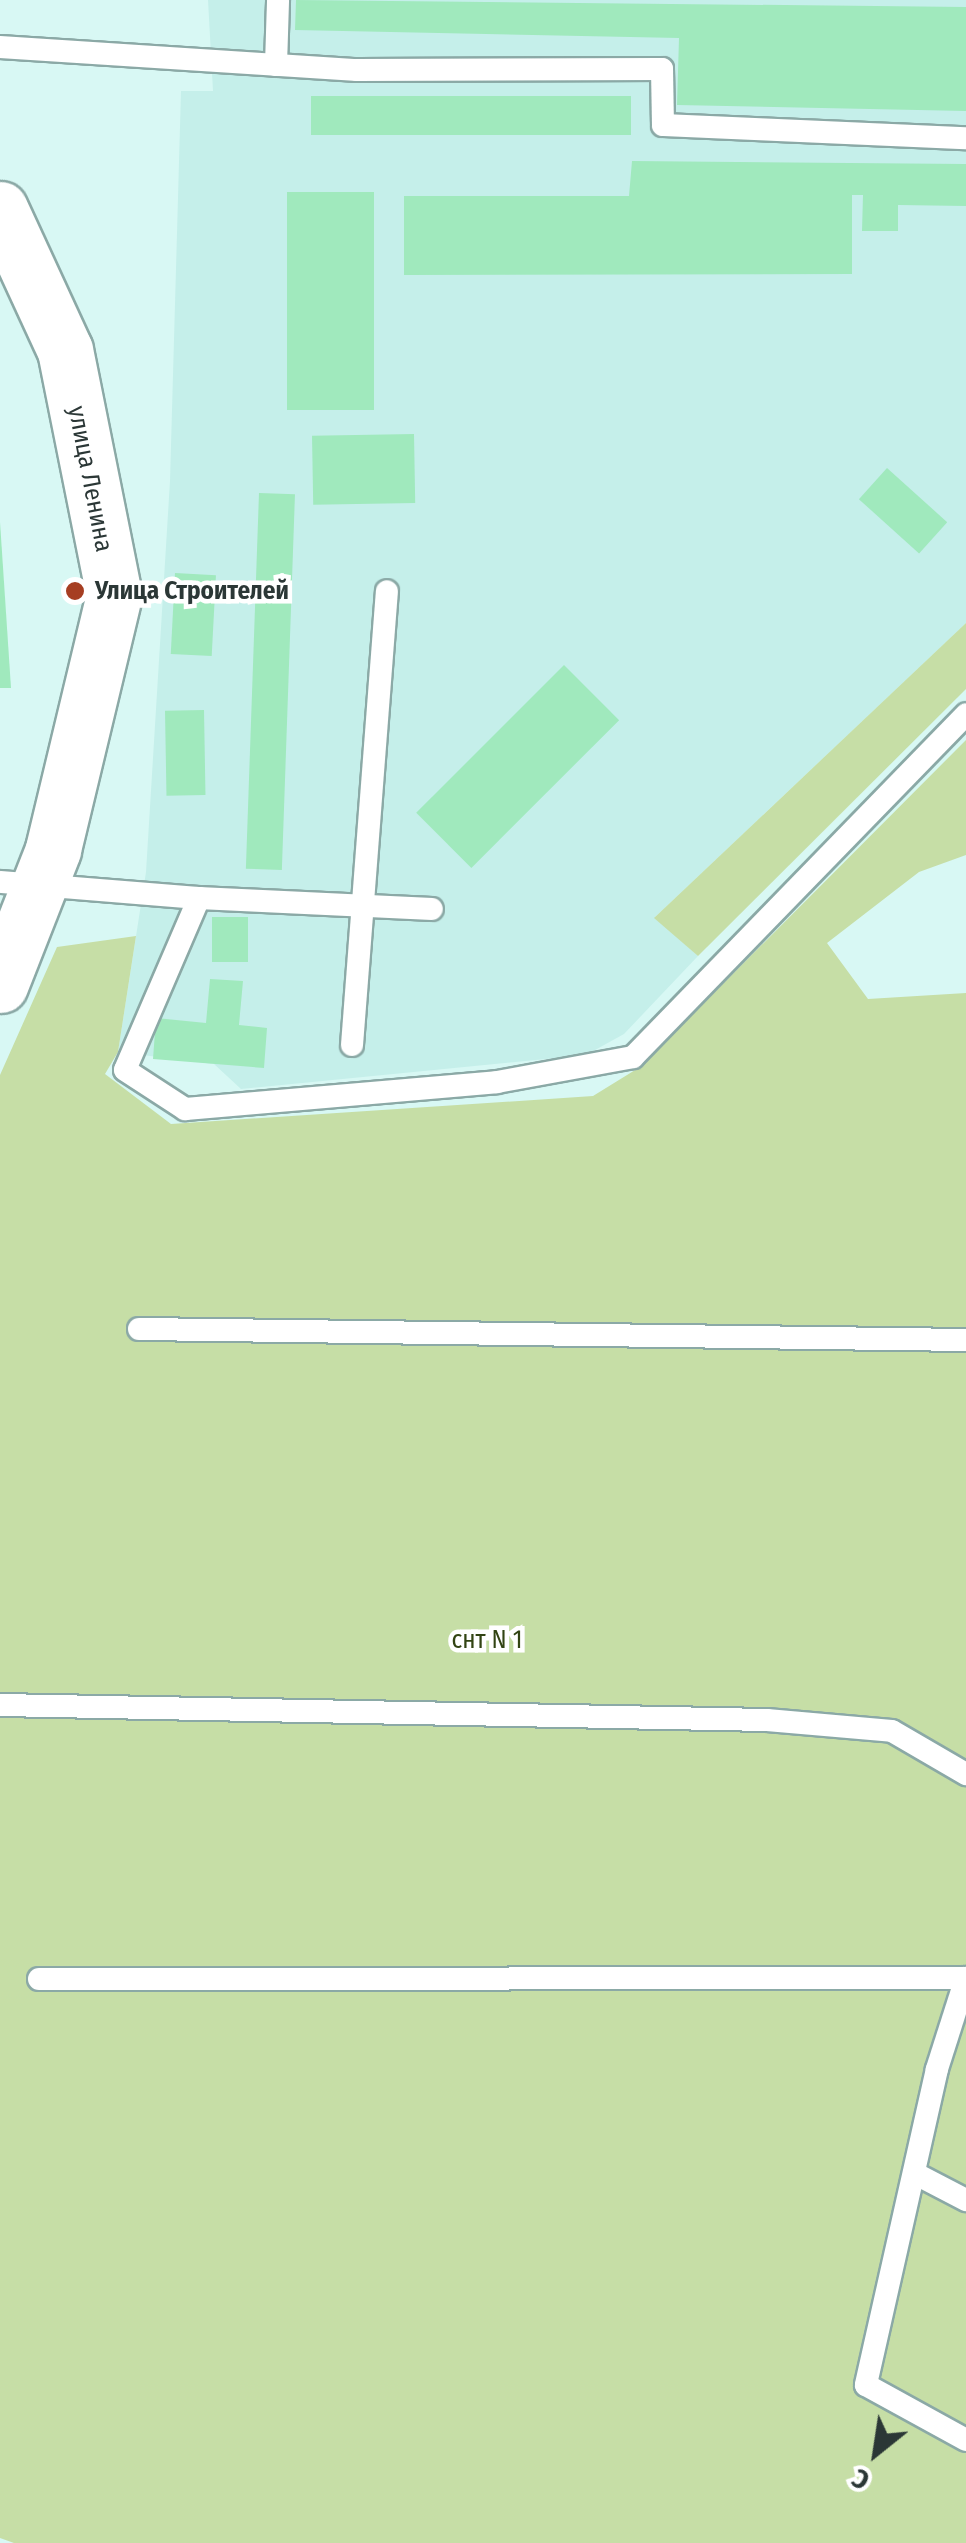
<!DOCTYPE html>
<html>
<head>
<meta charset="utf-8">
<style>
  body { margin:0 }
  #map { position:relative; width:966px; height:2543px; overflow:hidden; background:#d8f8f4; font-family:"Fira Sans Condensed",sans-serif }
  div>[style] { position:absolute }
  .built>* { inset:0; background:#c5efea }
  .green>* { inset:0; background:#c6dea6 }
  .building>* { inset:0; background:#a0e9bd; transform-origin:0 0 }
  .roads { filter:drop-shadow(2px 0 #8ba9a6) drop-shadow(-2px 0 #8ba9a6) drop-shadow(0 2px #8ba9a6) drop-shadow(0 -2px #8ba9a6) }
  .lane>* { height:22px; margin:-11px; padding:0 11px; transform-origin:11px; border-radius:11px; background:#fff }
  .secondary>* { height:55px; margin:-27.5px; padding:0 27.5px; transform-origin:27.5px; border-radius:27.5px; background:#fff }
  .dots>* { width:28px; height:28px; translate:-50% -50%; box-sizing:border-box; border:5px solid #fff; border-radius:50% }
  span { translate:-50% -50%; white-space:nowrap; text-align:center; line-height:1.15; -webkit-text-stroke:9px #fff; paint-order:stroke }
  .street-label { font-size:25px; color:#2b3736 }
  .poi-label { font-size:25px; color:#2b3736; font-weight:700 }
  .left { translate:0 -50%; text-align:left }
  .park-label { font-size:25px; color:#324413 }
  .north { position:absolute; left:826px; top:2403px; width:100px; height:100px; -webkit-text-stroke:8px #fff; paint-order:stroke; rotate:210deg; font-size:28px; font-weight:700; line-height:40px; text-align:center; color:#2b3736 }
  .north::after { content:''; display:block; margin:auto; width:35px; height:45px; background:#2b3736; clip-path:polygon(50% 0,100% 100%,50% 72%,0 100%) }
</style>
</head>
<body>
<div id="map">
  <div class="built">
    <div style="clip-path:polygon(208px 0,966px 0,966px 623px,655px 917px,698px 956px,624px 1034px,586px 1055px,241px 1089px,214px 1064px,118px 1052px,146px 872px,170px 481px,181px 91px,213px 91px)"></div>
  </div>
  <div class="green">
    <div style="clip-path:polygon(966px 623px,966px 689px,698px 956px,654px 918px)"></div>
    <div style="clip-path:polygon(966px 740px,966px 855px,919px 872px,827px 943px,868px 999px,966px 993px,966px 2543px,14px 2543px,0 2538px,0 1075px,57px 947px,136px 936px,118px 1052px,105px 1074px,171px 1124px,593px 1096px,640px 1067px)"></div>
  </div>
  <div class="building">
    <div style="clip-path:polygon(296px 0,966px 7px,966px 111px,677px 105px,679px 38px,295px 30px)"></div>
    <div style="left:311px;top:96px;width:320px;height:39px"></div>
    <div style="clip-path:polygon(632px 161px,966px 164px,966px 206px,898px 205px,898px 231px,862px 231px,863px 195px,852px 195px,852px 274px,404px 275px,404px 196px,629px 196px)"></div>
    <div style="left:287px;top:192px;width:87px;height:218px"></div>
    <div style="left:414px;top:434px;width:69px;height:102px;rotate:89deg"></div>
    <div style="left:887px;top:468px;width:81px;height:42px;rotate:42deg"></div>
    <div style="left:259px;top:493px;width:36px;height:376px;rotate:2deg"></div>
    <div style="clip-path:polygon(0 522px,11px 688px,0 688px)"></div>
    <div style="left:175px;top:573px;width:41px;height:81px;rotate:3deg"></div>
    <div style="left:564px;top:665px;width:78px;height:209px;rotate:45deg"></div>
    <div style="left:204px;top:710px;width:85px;height:39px;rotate:89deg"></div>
    <div style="left:212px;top:917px;width:36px;height:45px"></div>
    <div style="clip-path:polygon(210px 979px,243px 981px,239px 1025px,267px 1028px,264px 1068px,153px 1059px,156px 1018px,206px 1023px)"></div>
  </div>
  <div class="roads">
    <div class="lane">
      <div style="left:0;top:47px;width:358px;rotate:3.7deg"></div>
      <div style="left:357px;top:70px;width:305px;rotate:-0.2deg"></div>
      <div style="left:662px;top:69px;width:56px;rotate:89deg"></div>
      <div style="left:663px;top:125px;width:303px;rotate:2.5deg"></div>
      <div style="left:276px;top:65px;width:65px;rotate:-88.2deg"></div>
      <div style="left:0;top:882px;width:200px;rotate:4.6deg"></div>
      <div style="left:199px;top:898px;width:187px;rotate:113.3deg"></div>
      <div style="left:125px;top:1070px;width:72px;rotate:33deg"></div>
      <div style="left:185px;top:1109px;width:313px;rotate:-4.9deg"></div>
      <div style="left:497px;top:1082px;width:138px;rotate:-10.4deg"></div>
      <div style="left:633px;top:1057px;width:478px;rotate:-45.8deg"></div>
      <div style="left:199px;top:898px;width:233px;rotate:2.7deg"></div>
      <div style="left:352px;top:1045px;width:455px;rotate:-85.6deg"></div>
      <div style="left:139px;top:1329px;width:827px;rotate:0.76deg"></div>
      <div style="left:0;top:1705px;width:767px;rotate:1.12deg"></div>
      <div style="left:767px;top:1720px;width:125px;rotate:5deg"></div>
      <div style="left:892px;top:1731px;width:86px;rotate:30.2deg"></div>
      <div style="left:966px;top:1978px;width:96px;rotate:107.7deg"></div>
      <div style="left:937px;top:2069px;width:324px;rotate:102.7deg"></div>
      <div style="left:866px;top:2385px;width:114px;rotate:28.8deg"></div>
      <div style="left:39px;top:1979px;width:927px;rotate:-0.06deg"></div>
      <div style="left:914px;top:2173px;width:59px;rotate:27.4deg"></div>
    </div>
    <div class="secondary">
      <div style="left:0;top:209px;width:155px;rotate:65.3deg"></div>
      <div style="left:65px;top:350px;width:250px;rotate:78.7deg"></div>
      <div style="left:114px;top:595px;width:262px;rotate:103.5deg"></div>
      <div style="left:53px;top:850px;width:145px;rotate:111.4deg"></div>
    </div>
  </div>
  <div class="dots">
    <div style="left:75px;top:591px;background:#a63e22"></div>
  </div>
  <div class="street-label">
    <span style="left:90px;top:479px;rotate:79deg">улица Ленина</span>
  </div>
  <div class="poi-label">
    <span class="left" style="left:95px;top:591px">Улица Строителей</span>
  </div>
  <div class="park-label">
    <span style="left:487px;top:1640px">снт N 1</span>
  </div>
  <div class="north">С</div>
</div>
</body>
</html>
